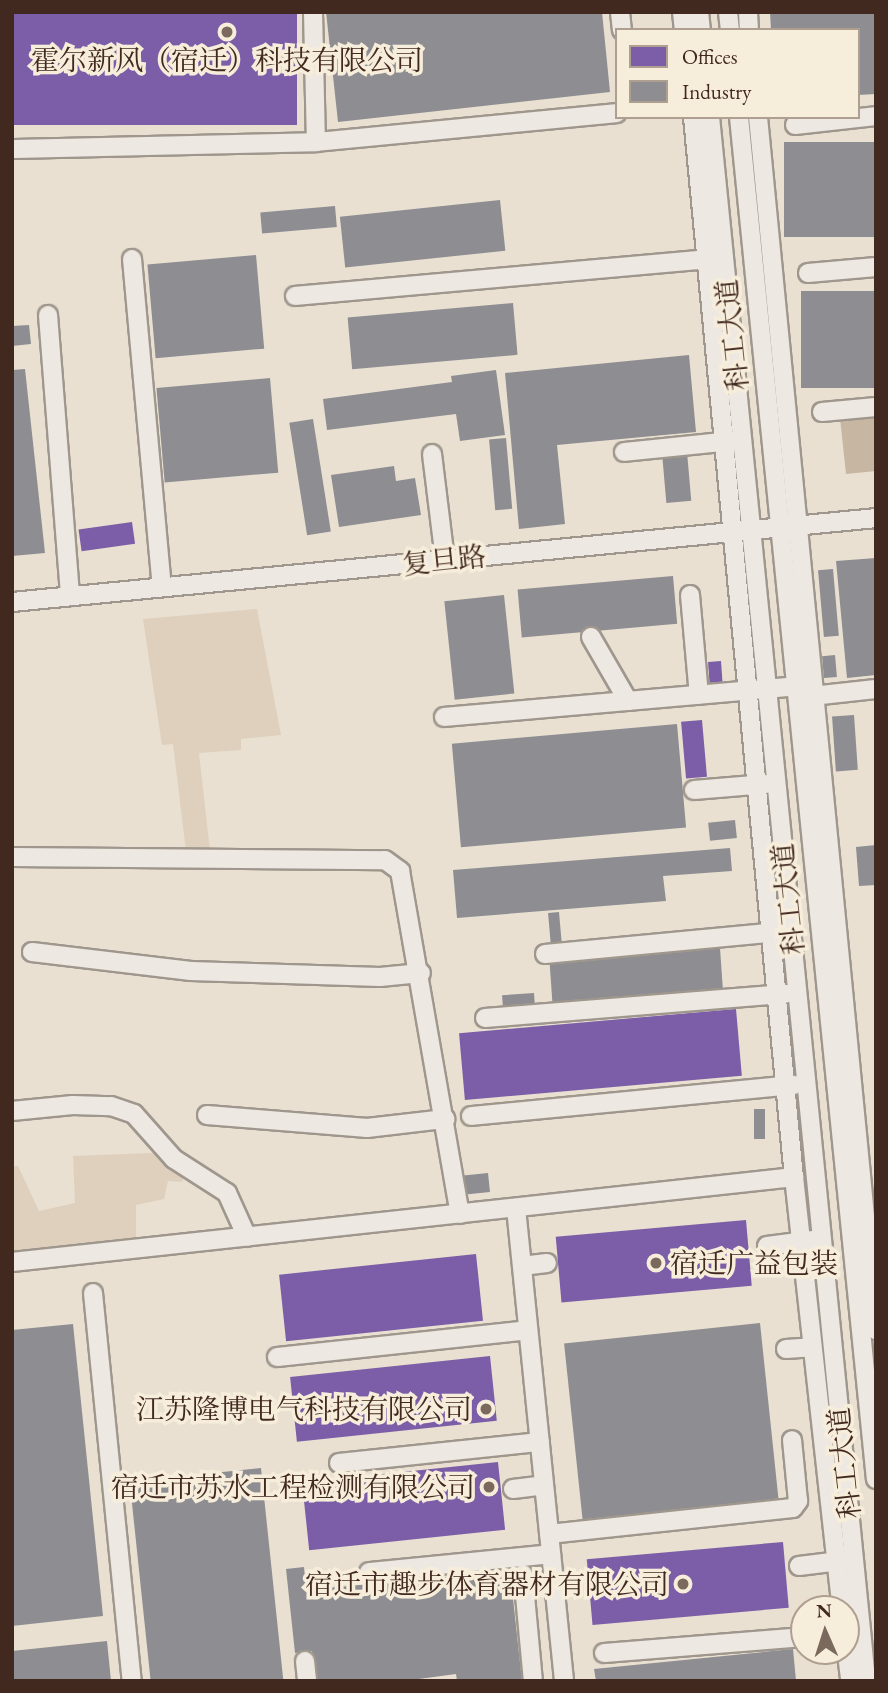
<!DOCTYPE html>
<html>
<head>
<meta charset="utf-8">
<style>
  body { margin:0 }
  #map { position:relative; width:888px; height:1693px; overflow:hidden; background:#e9e0d1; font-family:"EB Garamond","Noto Serif SC",serif }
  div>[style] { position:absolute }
  .green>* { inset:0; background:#ded0bc }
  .water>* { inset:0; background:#c6b6a2 }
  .offices>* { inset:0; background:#7b5ea7; transform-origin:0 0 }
  .industry>* { inset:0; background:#8d8d92; transform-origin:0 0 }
  .roads { filter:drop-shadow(2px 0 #9f978d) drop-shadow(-2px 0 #9f978d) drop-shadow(0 2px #9f978d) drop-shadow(0 -2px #9f978d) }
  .minor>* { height:18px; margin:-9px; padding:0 9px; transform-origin:9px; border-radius:9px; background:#ede8e1 }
  .dots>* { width:19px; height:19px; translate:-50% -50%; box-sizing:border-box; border:4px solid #f7eddb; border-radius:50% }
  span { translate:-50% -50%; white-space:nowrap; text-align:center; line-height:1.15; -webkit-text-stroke:7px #f7eddb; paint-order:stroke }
  .poi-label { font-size:28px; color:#422920 }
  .left { translate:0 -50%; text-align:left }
  .right { translate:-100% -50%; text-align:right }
  .street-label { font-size:28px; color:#422920 }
  .frame { position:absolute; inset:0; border:14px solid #422920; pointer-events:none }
  .legend { position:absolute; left:615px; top:28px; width:245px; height:91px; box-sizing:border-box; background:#f7eddb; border:2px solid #af9f90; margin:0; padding:9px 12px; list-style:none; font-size:21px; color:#422920 }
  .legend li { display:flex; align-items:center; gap:14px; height:35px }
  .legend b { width:35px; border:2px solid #af9f90 }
  .north { position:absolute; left:790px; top:1595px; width:70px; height:70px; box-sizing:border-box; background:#f7eddb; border:2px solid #af9f90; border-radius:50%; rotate:357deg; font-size:19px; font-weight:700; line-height:28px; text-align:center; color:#422920 }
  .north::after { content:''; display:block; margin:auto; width:24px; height:32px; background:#7c695e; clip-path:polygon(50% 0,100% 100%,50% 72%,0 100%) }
</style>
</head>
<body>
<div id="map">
  <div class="green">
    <div style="clip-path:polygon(257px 609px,281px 735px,241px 739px,241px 750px,199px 753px,210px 851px,186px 851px,173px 744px,162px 745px,143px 619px)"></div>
    <div style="clip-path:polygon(152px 1153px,186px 1172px,182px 1182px,168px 1181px,164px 1199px,136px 1205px,136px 1241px,12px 1253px,12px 1166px,18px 1166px,39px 1211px,75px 1203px,73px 1156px)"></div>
  </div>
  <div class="water">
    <div style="clip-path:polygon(876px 415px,876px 471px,846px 474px,840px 418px)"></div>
  </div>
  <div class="offices">
    <div style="left:12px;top:12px;width:285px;height:113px"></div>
    <div style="left:132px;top:522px;width:22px;height:54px;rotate:82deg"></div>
    <div style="left:721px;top:661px;width:28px;height:13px;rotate:86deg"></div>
    <div style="left:702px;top:720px;width:57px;height:21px;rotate:85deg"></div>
    <div style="left:736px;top:1009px;width:67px;height:278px;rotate:85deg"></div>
    <div style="left:746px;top:1220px;width:66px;height:191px;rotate:85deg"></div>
    <div style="left:476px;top:1254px;width:67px;height:198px;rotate:84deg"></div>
    <div style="left:490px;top:1356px;width:65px;height:201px;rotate:84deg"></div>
    <div style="left:498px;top:1462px;width:68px;height:197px;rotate:84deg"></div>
    <div style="left:783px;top:1542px;width:66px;height:197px;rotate:85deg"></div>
  </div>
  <div class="industry">
    <div style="clip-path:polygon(326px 12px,602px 12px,610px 92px,338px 122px)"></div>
    <div style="clip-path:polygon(770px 12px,876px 12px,876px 94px,858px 95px,858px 30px,771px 30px)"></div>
    <div style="left:876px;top:142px;width:95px;height:92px;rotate:90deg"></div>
    <div style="left:500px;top:200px;width:51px;height:161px;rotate:84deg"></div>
    <div style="left:335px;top:206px;width:21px;height:75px;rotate:85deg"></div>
    <div style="left:256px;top:255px;width:94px;height:109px;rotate:85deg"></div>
    <div style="left:876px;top:291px;width:97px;height:75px;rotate:90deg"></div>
    <div style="left:513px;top:303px;width:52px;height:166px;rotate:85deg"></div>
    <div style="clip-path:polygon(29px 325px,31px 344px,12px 346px,12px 326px)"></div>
    <div style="clip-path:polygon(689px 355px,696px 432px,557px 445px,565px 524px,519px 529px,505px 373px)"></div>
    <div style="clip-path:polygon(25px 369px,45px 553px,12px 556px,12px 370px)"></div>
    <div style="clip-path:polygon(496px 370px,505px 435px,460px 441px,456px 414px,327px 430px,323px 399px,452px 382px,451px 376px)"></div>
    <div style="left:270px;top:378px;width:95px;height:114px;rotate:85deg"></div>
    <div style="left:313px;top:419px;width:114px;height:24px;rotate:81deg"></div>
    <div style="left:506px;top:438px;width:71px;height:17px;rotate:85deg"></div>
    <div style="left:687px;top:452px;width:49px;height:25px;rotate:85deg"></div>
    <div style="clip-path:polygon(394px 466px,396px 481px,415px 478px,421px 515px,339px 527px,331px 475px)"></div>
    <div style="clip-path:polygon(876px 558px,876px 675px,847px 678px,836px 561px)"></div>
    <div style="left:833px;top:569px;width:67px;height:15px;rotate:85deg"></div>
    <div style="left:673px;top:576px;width:48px;height:156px;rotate:85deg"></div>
    <div style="left:504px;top:595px;width:99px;height:60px;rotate:84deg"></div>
    <div style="left:835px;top:655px;width:22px;height:13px;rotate:85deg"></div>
    <div style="left:854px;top:715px;width:55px;height:22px;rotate:86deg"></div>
    <div style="left:677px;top:724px;width:104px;height:226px;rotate:85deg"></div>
    <div style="left:735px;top:820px;width:18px;height:27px;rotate:84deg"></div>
    <div style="clip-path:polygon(876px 845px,876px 885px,859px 886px,856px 847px)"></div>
    <div style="clip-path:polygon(730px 848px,732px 871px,663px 876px,666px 901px,457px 918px,453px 870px)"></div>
    <div style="left:559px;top:912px;width:34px;height:11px;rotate:85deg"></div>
    <div style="left:720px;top:948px;width:45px;height:171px;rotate:86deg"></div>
    <div style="left:534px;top:993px;width:16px;height:32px;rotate:86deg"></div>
    <div style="left:754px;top:1109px;width:11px;height:30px"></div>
    <div style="left:488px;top:1173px;width:19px;height:27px;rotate:84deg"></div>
    <div style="left:760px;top:1323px;width:177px;height:197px;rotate:84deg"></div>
    <div style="clip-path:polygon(73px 1324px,103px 1616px,12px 1626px,12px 1330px)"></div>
    <div style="left:261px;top:1468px;width:214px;height:132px;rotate:84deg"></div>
    <div style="clip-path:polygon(304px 1567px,306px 1590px,510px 1571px,522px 1681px,457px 1681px,456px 1674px,404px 1681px,316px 1681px,312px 1651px,295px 1653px,286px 1569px)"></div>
    <div style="clip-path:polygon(107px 1641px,111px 1681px,12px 1681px,12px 1651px)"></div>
    <div style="clip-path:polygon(793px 1649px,796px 1681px,596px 1681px,594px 1669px)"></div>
  </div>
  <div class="roads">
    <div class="minor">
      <div style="left:313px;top:12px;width:130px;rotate:88.7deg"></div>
      <div style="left:620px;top:12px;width:18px;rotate:84deg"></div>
      <div style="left:682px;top:12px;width:18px;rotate:84deg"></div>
      <div style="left:699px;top:12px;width:18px;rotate:84deg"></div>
      <div style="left:728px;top:12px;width:18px;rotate:84deg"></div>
      <div style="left:748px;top:12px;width:18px;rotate:87deg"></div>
      <div style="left:693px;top:117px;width:1065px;rotate:84.56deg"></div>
      <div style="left:794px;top:1177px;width:435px;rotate:83.7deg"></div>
      <div style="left:710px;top:117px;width:1572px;rotate:84.3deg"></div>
      <div style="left:739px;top:117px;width:1369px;rotate:84.26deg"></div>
      <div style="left:758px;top:117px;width:1219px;rotate:84.44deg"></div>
      <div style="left:795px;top:125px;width:81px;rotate:-6.3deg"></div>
      <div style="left:12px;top:149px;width:304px;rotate:-1.3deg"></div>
      <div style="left:316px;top:142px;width:302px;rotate:-5.5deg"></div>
      <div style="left:132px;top:259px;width:329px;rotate:84.8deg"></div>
      <div style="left:808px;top:273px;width:68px;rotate:-5deg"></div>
      <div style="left:295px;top:296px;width:424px;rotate:-5.1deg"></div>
      <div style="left:48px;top:315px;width:282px;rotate:85.5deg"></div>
      <div style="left:822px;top:412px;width:54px;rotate:-5.3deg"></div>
      <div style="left:624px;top:452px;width:109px;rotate:-5.8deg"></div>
      <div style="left:432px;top:454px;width:107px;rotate:83deg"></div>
      <div style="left:690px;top:595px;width:100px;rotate:84.9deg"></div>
      <div style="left:12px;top:602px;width:868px;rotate:-5.55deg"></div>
      <div style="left:591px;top:637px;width:74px;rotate:60deg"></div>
      <div style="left:803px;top:697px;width:73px;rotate:-6.3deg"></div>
      <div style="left:444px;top:717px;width:356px;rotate:-5deg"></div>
      <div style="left:694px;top:790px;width:72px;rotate:-4.8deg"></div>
      <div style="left:12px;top:857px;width:373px;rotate:0.5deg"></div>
      <div style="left:385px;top:860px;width:19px;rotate:36deg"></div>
      <div style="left:400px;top:871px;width:348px;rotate:80.1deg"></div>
      <div style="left:32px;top:952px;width:160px;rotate:6.8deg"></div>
      <div style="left:191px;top:971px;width:189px;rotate:1.8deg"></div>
      <div style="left:380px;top:977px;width:41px;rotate:-5.6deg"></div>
      <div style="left:545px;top:954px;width:234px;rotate:-5.4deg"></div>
      <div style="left:485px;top:1018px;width:301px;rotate:-4.6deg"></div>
      <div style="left:12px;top:1111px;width:61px;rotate:-5.6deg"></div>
      <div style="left:73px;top:1105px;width:38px;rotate:2deg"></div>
      <div style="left:111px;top:1106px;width:24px;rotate:19deg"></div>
      <div style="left:134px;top:1114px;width:60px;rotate:48.4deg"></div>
      <div style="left:174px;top:1159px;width:63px;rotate:32.7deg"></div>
      <div style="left:227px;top:1193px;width:48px;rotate:65.6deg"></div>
      <div style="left:207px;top:1115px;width:161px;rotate:4.6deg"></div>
      <div style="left:367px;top:1128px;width:79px;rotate:-6.6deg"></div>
      <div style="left:471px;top:1116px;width:325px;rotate:-5.5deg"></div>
      <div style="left:516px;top:1208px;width:475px;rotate:84.2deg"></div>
      <div style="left:767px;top:1246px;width:45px;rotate:-7.6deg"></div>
      <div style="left:12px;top:1262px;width:787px;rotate:-6.2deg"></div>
      <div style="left:522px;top:1266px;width:25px;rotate:-7deg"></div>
      <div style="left:93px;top:1293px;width:390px;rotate:84.3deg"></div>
      <div style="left:786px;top:1349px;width:26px;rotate:-4deg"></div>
      <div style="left:277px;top:1357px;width:252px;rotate:-6.1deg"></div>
      <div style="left:339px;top:1463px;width:202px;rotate:-6deg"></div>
      <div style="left:513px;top:1489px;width:31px;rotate:-7deg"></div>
      <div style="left:549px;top:1534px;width:245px;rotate:-6.1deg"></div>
      <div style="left:793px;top:1508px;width:9px;rotate:-54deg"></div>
      <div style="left:798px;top:1501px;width:61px;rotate:-95.6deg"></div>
      <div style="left:799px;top:1566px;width:49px;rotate:-7deg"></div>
      <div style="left:369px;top:1572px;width:183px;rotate:-5.6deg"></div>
      <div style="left:523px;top:1574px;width:107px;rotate:84.7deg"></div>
      <div style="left:846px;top:1646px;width:35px;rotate:83deg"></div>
      <div style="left:604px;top:1653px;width:201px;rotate:-4.6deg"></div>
      <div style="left:305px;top:1661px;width:20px;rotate:84deg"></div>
    </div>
  </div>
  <div class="dots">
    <div style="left:227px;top:32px;background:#7c695e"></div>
    <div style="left:656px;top:1263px;background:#7c695e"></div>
    <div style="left:486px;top:1409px;background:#7c695e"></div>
    <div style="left:489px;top:1487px;background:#7c695e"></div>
    <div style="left:683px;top:1584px;background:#7c695e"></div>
  </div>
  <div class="poi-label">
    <span style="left:227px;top:60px">霍尔新风（宿迁）科技有限公司</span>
    <span class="left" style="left:670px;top:1263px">宿迁广益包装</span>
    <span class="right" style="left:472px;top:1409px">江苏隆博电气科技有限公司</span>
    <span class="right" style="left:475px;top:1487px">宿迁市苏水工程检测有限公司</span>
    <span class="right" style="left:669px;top:1584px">宿迁市趣步体育器材有限公司</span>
  </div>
  <div class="street-label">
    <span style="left:732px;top:335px;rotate:-96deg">科工大道</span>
    <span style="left:444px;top:560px;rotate:-6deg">复旦路</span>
    <span style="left:788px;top:899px;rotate:-96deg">科工大道</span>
    <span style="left:844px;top:1463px;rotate:-96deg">科工大道</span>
  </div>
  <div class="frame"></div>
  <ul class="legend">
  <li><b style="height:19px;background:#7b5ea7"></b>Offices</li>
  <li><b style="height:19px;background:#8d8d92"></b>Industry</li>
  </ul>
  <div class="north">N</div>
</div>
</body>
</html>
